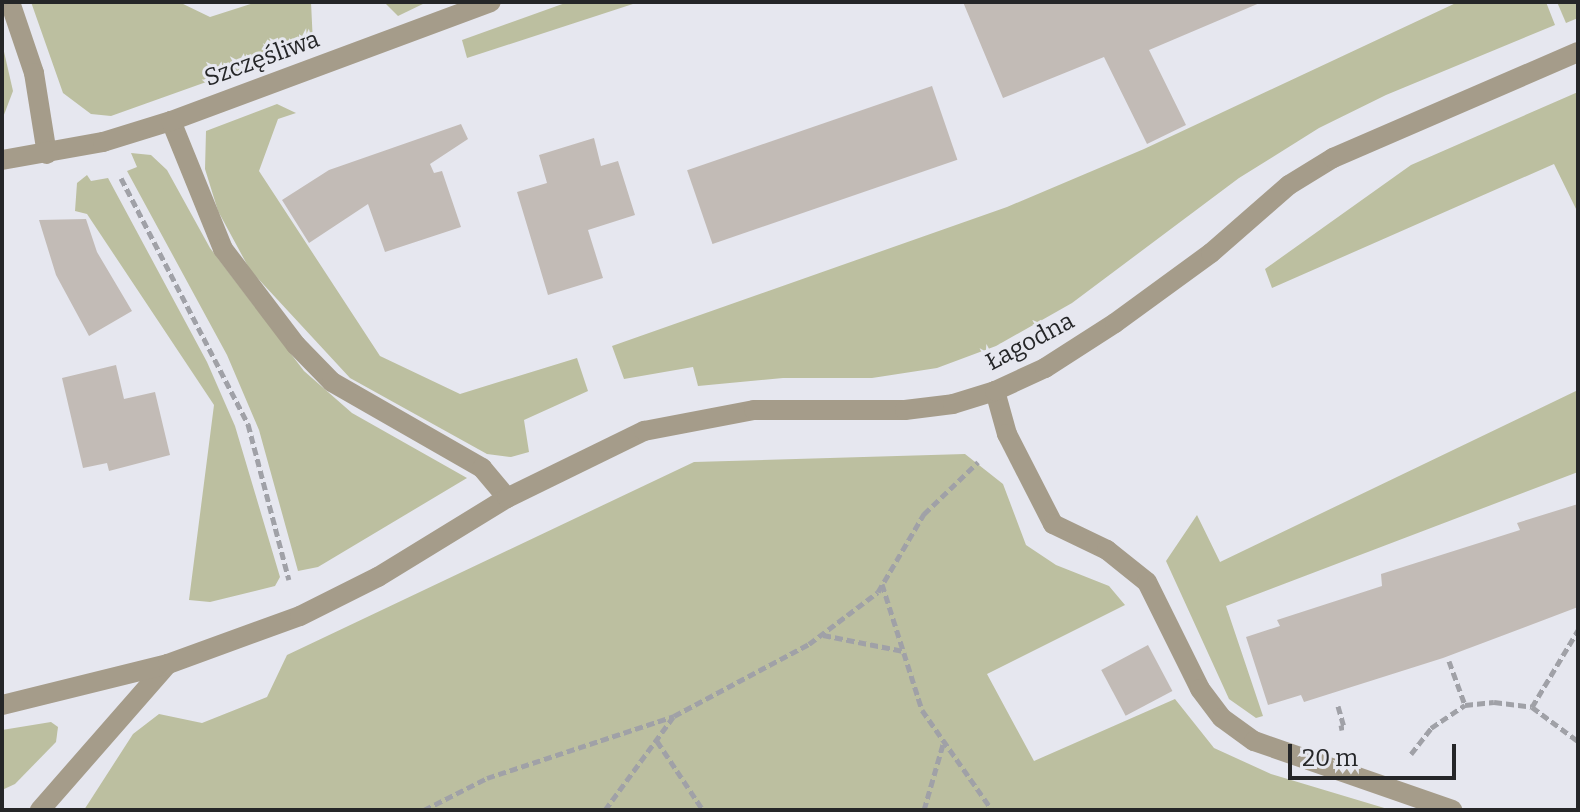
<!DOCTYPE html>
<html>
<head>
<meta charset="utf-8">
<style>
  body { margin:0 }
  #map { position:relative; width:1580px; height:812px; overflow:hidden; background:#e6e7ef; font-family:Bitter,serif }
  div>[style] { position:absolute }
  .green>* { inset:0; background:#bcbfa0 }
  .building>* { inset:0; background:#c2bbb6; transform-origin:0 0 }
  .path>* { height:5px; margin-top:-2.5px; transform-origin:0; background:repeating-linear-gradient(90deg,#a0a1a7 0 8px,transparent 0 12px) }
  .lane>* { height:20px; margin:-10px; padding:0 10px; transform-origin:10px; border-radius:10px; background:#a59c8a }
  .street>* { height:20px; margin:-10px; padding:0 10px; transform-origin:10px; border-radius:10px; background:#a59c8a }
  span { translate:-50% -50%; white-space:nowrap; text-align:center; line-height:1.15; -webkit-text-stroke:6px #e6e7ef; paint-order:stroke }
  .street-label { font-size:24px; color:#252628 }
  .frame { position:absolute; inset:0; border:4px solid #252628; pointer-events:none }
  .scale { position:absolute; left:1288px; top:744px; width:168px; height:36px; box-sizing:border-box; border:4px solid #252628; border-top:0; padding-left:10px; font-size:24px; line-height:28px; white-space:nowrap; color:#252628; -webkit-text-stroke:6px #e6e7ef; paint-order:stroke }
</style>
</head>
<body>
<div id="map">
  <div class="green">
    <div style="clip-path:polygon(31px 2px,179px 2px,210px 17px,257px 2px,311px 2px,313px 44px,111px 116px,91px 114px,63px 93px)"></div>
    <div style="clip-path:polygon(384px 2px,427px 2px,398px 16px)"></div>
    <div style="clip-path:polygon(568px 2px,639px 2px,467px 58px,462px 40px)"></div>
    <div style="clip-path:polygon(1458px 2px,1546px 2px,1555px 25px,1386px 95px,1319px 128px,1239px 178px,1072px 303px,996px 346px,937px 368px,872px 378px,783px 378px,698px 386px,693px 367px,624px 379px,612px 346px,1007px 207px,1144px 149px)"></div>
    <div style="clip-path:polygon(1557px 2px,1578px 2px,1578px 18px,1566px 23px)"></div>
    <div style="clip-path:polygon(2px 43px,13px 91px,2px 120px)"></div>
    <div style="clip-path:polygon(1578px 92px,1578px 213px,1554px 164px,1272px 288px,1265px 269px,1411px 165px)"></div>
    <div style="clip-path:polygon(277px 104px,296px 113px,278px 119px,259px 171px,380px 356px,460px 394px,577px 358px,588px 391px,524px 420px,529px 452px,511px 457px,487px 454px,350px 378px,250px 270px,218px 211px,205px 169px,206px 131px)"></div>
    <div style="clip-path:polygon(131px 153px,151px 155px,167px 170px,210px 248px,304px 371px,352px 413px,467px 478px,318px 567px,298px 571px,259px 430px,227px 355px,127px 171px,137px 167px)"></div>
    <div style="clip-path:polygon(87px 175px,91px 181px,108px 178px,207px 362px,235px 426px,280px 577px,275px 586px,210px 602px,189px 600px,214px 405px,87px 214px,75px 211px,77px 183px)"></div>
    <div style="clip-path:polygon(1578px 390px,1578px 472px,1226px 606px,1263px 716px,1256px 718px,1229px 699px,1166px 561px,1197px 515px,1220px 562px)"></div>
    <div style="clip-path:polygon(965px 454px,1003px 484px,1026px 545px,1056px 565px,1109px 586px,1125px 605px,987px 674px,1034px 761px,1175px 699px,1214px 748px,1271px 774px,1391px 810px,84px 810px,133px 734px,159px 714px,202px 723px,267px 697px,287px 655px,694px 462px)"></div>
    <div style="clip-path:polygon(51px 722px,58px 727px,56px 742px,15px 784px,2px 790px,2px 730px)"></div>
  </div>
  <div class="building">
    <div style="clip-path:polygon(963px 2px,1262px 2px,1149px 50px,1186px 125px,1147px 144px,1104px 57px,1003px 98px)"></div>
    <div style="left:932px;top:86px;width:78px;height:259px;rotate:71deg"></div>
    <div style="clip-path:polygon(461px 124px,468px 139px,430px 164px,434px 173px,442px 171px,461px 227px,385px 252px,368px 204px,309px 243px,282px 200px,329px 170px)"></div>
    <div style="clip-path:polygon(594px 138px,601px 166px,618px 161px,635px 215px,588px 230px,603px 278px,548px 295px,517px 192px,547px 183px,539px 155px)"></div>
    <div style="clip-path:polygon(86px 219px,97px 252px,132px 311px,89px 336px,56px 275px,39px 220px)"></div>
    <div style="clip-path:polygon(116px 365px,124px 399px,155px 392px,170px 455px,109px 471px,107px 463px,83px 468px,62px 378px)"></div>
    <div style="clip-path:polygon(1578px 504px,1578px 607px,1443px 658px,1304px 702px,1301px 695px,1268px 705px,1246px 637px,1280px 626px,1277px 620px,1382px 586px,1381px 574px,1520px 530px,1517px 523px)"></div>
    <div style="left:1148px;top:645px;width:52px;height:53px;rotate:62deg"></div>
  </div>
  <div class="path">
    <div style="left:121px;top:178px;width:277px;rotate:62.7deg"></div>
    <div style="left:248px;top:424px;width:161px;rotate:75.3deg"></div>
    <div style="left:882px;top:584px;width:132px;rotate:72.4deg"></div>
    <div style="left:922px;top:710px;width:122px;rotate:55deg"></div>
    <div style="left:823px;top:635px;width:82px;rotate:11.3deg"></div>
    <div style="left:1449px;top:661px;width:47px;rotate:70deg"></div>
    <div style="left:1338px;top:706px;width:22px;rotate:74deg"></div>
    <div style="left:1344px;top:727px;width:5px;rotate:169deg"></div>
    <div style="left:1532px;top:707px;width:90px;rotate:-59.1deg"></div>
    <div style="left:657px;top:741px;width:83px;rotate:56.3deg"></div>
    <div style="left:1411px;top:754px;width:33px;rotate:-52deg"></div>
    <div style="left:1431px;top:728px;width:41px;rotate:-34.1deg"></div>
    <div style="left:1465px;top:705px;width:29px;rotate:-6deg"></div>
    <div style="left:1494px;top:702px;width:38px;rotate:7deg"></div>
    <div style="left:1532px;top:707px;width:57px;rotate:36.5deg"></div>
    <div style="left:424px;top:810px;width:71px;rotate:-26.9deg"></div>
    <div style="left:487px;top:778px;width:197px;rotate:-18.3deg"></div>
    <div style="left:674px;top:716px;width:153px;rotate:-28.1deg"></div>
    <div style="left:809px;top:644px;width:86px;rotate:-37deg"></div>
    <div style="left:878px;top:592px;width:91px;rotate:-59.5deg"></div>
    <div style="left:924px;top:514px;width:75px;rotate:-43.9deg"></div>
    <div style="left:605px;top:810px;width:115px;rotate:-53.8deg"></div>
    <div style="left:924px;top:810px;width:69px;rotate:-73.9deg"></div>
    <div style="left:927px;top:810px;width:63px"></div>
  </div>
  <div class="lane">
    <div style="left:171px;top:121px;width:138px;rotate:67.9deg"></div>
    <div style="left:223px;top:249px;width:121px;rotate:52.8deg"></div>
    <div style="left:296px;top:345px;width:52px;rotate:45.8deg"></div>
    <div style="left:332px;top:382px;width:173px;rotate:29.8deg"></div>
    <div style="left:482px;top:468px;width:39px;rotate:50deg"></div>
    <div style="left:40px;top:810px;width:194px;rotate:-48.8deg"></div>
  </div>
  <div class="street">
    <div style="left:10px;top:2px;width:75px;rotate:71.3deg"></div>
    <div style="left:34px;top:73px;width:82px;rotate:80.9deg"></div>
    <div style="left:2px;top:160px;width:103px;rotate:-10.1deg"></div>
    <div style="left:103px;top:142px;width:71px;rotate:-17.2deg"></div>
    <div style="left:171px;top:121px;width:341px;rotate:-20.4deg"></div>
    <div style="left:995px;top:391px;width:45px;rotate:74.4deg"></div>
    <div style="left:1007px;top:434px;width:101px;rotate:62.9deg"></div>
    <div style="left:1053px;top:524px;width:60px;rotate:25.7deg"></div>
    <div style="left:1107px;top:550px;width:51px;rotate:38.7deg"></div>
    <div style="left:1147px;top:582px;width:119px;rotate:63.6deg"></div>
    <div style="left:1200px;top:689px;width:36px;rotate:53deg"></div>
    <div style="left:1222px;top:718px;width:39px;rotate:36deg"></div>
    <div style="left:1254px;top:741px;width:210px;rotate:19.2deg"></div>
    <div style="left:2px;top:705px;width:171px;rotate:-13.9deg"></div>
    <div style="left:168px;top:664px;width:140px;rotate:-20deg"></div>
    <div style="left:300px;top:616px;width:87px;rotate:-26.6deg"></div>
    <div style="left:378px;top:577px;width:151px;rotate:-31.5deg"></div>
    <div style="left:507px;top:498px;width:153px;rotate:-26.1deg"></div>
    <div style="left:644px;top:431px;width:112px;rotate:-10.8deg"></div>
    <div style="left:754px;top:410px;width:151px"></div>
    <div style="left:905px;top:410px;width:48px;rotate:-7.1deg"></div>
    <div style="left:953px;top:404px;width:44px;rotate:-17.2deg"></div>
    <div style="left:995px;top:391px;width:55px;rotate:-24.7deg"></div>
    <div style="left:1045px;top:368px;width:83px;rotate:-32.7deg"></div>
    <div style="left:1115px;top:323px;width:119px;rotate:-36.1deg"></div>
    <div style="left:1211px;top:253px;width:103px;rotate:-41.1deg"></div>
    <div style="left:1289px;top:185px;width:52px;rotate:-31.5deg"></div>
    <div style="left:1333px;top:158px;width:267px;rotate:-23.4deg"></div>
  </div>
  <div class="street-label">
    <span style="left:262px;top:59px;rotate:-20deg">Szczęśliwa</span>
    <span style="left:1030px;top:342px;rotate:-28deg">Łagodna</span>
  </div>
  <div class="frame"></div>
  <div class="scale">20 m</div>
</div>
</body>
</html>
